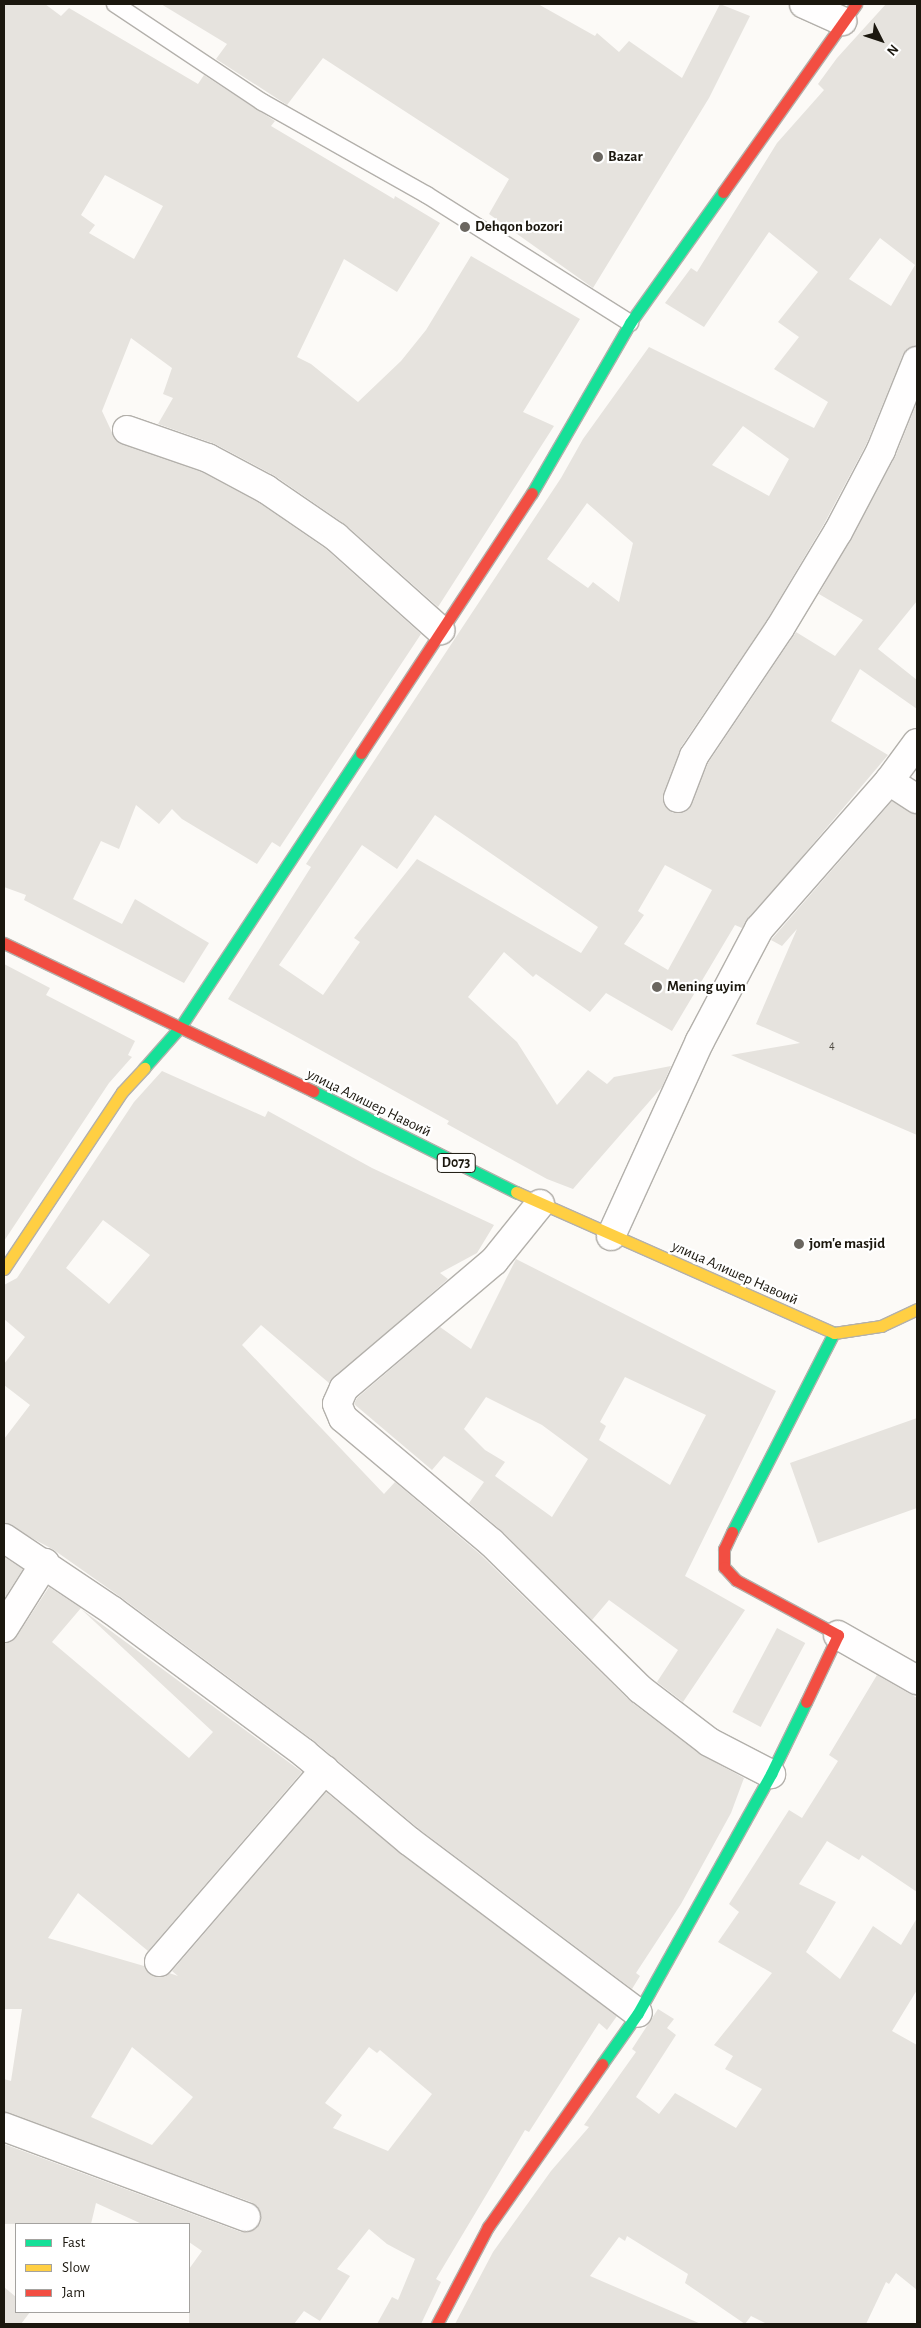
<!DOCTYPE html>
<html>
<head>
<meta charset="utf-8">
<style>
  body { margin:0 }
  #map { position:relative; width:921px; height:2328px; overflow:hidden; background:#fcfaf7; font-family:"Alegreya Sans",sans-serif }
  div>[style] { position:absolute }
  .building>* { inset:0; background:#e6e3de; transform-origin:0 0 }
  .roads { filter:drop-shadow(1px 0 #b3b0ab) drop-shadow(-1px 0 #b3b0ab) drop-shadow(0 1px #b3b0ab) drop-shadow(0 -1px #b3b0ab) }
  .lane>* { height:16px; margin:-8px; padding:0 8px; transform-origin:8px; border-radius:8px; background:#fffefe }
  .street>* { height:28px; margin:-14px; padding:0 14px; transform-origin:14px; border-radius:14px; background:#fffefe }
  .fast>* { height:11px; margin:-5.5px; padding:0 5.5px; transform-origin:5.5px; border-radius:5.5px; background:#16e098 }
  .slow>* { height:11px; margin:-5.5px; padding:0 5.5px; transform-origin:5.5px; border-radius:5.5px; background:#ffcf43 }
  .jam>* { height:11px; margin:-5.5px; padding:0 5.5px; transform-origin:5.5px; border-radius:5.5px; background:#f24e42 }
  .dots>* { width:14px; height:14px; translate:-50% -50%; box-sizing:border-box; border:2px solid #fff; border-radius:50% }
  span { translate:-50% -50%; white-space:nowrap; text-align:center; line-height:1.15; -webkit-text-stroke:4.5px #fff; paint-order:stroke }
  .number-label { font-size:12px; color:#4f4b43 }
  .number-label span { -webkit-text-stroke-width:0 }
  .shield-label span { padding:1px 4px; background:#fff; border:1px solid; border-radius:4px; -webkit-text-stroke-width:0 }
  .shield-label { font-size:14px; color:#1b170e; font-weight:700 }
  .poi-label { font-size:15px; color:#1b170e; font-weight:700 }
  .left { translate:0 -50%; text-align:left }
  .street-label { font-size:15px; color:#1b170e }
  .frame { position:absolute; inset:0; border:5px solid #1b170e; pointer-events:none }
  .legend { position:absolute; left:15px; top:2223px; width:175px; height:90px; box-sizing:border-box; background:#fff; border:1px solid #a4a29f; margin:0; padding:6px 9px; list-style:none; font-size:15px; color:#1b170e }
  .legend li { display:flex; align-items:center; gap:10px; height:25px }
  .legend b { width:25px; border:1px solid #a4a29f }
  .north { position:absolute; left:856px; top:15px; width:50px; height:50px; -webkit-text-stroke:4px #fff; paint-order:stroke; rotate:131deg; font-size:14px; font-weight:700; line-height:20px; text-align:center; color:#1b170e }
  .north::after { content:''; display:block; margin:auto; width:18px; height:22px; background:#1b170e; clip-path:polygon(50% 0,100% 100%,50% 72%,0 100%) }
</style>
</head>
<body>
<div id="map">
  <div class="building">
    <div style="clip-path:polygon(evenodd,4px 4px,45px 4px,61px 16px,69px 8px,198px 84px,204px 75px,275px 121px,271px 126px,394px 199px,395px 196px,440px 223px,397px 292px,344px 259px,297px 357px,311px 364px,358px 402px,401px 361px,426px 330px,471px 256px,580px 319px,523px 412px,554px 426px,438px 607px,346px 525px,275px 476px,215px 444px,158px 424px,173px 398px,163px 394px,172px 368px,131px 338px,102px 411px,116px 441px,202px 472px,258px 502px,326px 549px,421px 634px,280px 847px,272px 842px,257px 864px,182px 819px,172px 809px,159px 824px,136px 805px,119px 849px,101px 841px,73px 899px,122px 924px,135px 899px,209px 943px,184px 983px,24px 900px,26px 895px,4px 887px,4px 4px,105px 175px,163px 206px,134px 259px,89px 233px,95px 225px,81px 215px,105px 175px)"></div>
    <div style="clip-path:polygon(161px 4px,538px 4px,595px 36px,597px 33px,619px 52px,629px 41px,682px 78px,720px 4px,750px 16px,709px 98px,593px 288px,489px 214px,509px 179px,323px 58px,287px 105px,216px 59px,227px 44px)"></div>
    <div style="clip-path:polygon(evenodd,886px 4px,917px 4px,917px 346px,908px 348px,903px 355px,867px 443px,824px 524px,767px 620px,681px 747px,663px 801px,673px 813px,688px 810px,708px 763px,796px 632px,835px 656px,863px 620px,819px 594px,895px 457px,917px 402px,917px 601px,878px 649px,917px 680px,917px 709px,860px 669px,831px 721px,888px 755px,742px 928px,735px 925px,672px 1031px,606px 993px,590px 1012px,536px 974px,533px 977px,504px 952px,468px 997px,517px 1042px,557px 1105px,588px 1070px,607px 1084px,614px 1077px,671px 1066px,662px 1087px,573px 1189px,547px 1179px,447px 1124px,449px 1121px,228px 999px,311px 867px,306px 864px,561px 478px,583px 439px,649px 347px,814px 428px,828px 402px,774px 369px,799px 337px,778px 322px,818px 272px,769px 232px,704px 327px,665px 303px,691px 268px,697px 272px,777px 143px,824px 90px,818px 84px,837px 58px,886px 4px,880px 238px,915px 265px,891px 306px,849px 279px,880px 238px,886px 4px,743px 426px,789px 459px,769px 496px,712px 465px,743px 426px,886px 4px,587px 503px,633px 543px,619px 602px,593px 582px,588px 588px,547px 559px,587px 503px,886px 4px,435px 815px,598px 927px,581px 953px,417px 859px,354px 938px,360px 942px,323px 995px,279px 965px,362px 845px,397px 869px,435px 815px,886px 4px,665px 865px,712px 890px,668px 970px,624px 944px,644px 915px,638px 911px,665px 865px)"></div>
    <div style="clip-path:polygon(892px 801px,917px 814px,917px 1135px,731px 1055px,800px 1043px,756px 1024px,797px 929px,782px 946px,771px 940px)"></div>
    <div style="clip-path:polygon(4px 964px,50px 988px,46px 995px,135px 1041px,128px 1055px,132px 1057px,109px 1083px,4px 1241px)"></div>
    <div style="clip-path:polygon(evenodd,162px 1071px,265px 1117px,268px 1111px,372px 1168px,494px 1225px,477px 1253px,440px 1273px,448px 1279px,329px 1383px,261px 1325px,242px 1345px,384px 1494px,395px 1482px,481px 1555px,630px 1701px,700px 1754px,744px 1778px,731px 1813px,681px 1904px,636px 1973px,640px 1976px,632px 1989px,419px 1829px,313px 1740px,122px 1598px,54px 1550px,4px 1523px,4px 1439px,30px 1405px,4px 1385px,4px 1364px,25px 1337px,4px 1319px,4px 1285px,17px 1278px,134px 1102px,162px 1071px,103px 1220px,150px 1255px,109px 1304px,66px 1268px,103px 1220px)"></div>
    <div style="clip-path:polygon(evenodd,516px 1259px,776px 1391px,685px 1576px,745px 1610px,683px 1702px,657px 1682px,678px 1650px,609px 1600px,592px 1620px,503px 1532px,469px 1503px,484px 1482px,444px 1456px,432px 1470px,354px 1404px,357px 1398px,440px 1327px,471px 1349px,516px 1259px,625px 1377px,706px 1415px,670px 1485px,599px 1440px,606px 1426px,600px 1422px,625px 1377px,516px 1259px,486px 1397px,542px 1425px,588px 1459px,552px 1517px,495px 1476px,505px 1462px,485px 1450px,464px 1429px,486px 1397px)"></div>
    <div style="clip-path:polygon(917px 1418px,917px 1508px,818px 1543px,790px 1463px)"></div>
    <div style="clip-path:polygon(4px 1557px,23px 1569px,4px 1599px)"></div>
    <div style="clip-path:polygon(evenodd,49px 1587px,81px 1608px,52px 1642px,189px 1758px,213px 1732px,81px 1609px,302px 1772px,148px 1951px,78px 1893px,48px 1938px,144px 1966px,156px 1977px,169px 1973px,178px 1976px,172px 1971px,326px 1792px,400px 1853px,617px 2016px,607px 2030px,599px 2023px,529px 2132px,525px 2130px,436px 2279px,441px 2282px,421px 2324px,377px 2324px,392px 2297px,398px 2300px,415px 2259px,387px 2244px,369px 2229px,337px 2269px,350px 2276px,320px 2321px,304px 2311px,294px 2324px,189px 2324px,189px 2269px,202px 2251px,189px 2242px,189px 2224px,142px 2224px,96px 2203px,91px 2224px,4px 2224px,4px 2144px,241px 2232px,256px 2229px,261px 2215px,251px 2202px,4px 2112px,4px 2079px,11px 2081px,22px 2009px,4px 2009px,4px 1644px,17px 1636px,49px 1587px,132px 2047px,193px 2097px,152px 2145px,91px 2117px,132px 2047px,49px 1587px,369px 2047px,377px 2053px,380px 2050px,432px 2094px,388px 2151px,333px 2128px,342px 2115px,325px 2103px,369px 2047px)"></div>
    <div style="left:777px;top:1628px;width:32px;height:95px;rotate:28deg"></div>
    <div style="clip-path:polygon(877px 1675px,917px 1698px,917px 1892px,862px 1855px,859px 1860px,827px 1841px,799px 1884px,836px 1902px,806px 1952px,840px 1979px,873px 1926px,901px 1945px,917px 1918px,917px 1990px,892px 2031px,917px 2045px,917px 2290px,896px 2273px,889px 2284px,886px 2282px,866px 2324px,767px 2324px,751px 2316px,745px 2324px,685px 2283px,688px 2274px,627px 2236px,625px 2241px,619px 2237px,590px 2276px,701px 2324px,455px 2324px,493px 2252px,551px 2171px,589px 2127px,584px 2125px,636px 2052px,632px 2049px,658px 2009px,674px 2019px,667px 2028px,676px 2035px,636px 2097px,659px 2114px,675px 2093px,736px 2128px,762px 2089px,725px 2069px,733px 2056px,714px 2045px,772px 1973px,718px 1942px,739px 1912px,729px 1904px,789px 1810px,802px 1818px,838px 1761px,829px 1755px)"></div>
    <div style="clip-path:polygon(4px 2287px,16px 2297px,16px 2312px,30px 2312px,21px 2324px,4px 2324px)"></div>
  </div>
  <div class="roads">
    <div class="lane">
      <div style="left:115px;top:4px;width:177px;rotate:33.7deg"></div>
      <div style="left:262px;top:102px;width:189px;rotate:29.4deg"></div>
      <div style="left:427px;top:195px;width:240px;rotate:32.2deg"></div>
    </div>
    <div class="street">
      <div style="left:804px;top:4px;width:42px;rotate:24.1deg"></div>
      <div style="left:127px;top:430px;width:86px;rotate:19.1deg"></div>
      <div style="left:208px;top:458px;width:66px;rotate:28.1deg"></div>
      <div style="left:266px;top:489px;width:85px;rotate:34.4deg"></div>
      <div style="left:336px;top:537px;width:140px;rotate:41.8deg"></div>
      <div style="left:889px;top:781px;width:33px;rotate:33deg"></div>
      <div style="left:678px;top:798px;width:45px;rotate:-69.1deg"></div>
      <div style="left:694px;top:756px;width:154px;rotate:-56.1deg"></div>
      <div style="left:780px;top:628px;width:112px;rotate:-58.9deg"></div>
      <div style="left:838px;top:532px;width:93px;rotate:-62.3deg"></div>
      <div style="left:881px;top:450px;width:96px;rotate:-68deg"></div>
      <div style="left:540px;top:1204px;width:73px;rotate:128.9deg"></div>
      <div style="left:494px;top:1261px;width:197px;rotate:139.7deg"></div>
      <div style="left:344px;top:1388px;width:17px;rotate:114deg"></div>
      <div style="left:337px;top:1404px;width:15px;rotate:67deg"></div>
      <div style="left:343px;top:1418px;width:194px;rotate:40deg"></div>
      <div style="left:492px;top:1543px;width:208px;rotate:44.6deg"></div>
      <div style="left:640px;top:1689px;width:87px;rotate:37.5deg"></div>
      <div style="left:709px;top:1742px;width:70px;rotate:27.3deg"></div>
      <div style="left:611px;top:1236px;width:214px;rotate:-65.5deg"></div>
      <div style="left:700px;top:1041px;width:127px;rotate:-62.2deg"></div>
      <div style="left:759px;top:929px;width:197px;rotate:-48.7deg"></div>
      <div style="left:889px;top:781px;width:47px;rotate:-53.6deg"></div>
      <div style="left:4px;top:1538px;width:131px;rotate:33.8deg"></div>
      <div style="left:113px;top:1611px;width:238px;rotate:36.6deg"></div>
      <div style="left:304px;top:1753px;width:137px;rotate:40deg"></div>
      <div style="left:409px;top:1841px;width:286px;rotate:36.9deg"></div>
      <div style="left:4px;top:1628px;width:77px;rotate:-57.8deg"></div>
      <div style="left:838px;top:1635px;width:91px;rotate:29.7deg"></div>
      <div style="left:159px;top:1962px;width:254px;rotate:-49.2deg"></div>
      <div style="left:4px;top:2127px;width:258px;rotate:20.4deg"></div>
    </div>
    <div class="fast">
      <div style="left:532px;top:493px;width:196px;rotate:-60deg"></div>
      <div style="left:630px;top:323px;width:161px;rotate:-54.6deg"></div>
      <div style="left:144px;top:1068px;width:56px;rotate:-48.6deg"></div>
      <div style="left:181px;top:1026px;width:327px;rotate:-56.6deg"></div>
      <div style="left:313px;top:1091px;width:227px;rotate:26.5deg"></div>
      <div style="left:732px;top:1532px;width:224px;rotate:-62.9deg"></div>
      <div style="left:602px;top:2064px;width:62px;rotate:-54.8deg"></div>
      <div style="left:638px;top:2013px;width:274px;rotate:-60.9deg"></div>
      <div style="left:771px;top:1774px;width:80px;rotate:-64.1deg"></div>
    </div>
    <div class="slow">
      <div style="left:516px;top:1192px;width:348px;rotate:23.9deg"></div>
      <div style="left:834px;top:1333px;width:48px;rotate:-8.5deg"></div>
      <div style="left:881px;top:1326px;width:40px;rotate:-25deg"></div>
      <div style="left:4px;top:1269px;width:213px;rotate:-56.3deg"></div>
      <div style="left:122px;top:1092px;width:33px;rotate:-47deg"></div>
    </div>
    <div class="jam">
      <div style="left:723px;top:192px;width:230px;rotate:-54.7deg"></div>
      <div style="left:361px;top:753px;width:311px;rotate:-56.7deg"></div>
      <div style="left:4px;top:943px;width:343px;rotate:25.6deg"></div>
      <div style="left:732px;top:1532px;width:19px;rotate:115deg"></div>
      <div style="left:724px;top:1549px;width:18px;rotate:90deg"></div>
      <div style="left:724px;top:1567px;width:18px;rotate:47deg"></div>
      <div style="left:736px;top:1580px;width:116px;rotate:28.3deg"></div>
      <div style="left:838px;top:1635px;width:74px;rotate:115.5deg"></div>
      <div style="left:437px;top:2324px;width:110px;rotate:-62.3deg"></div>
      <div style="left:488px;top:2227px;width:199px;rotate:-55deg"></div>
    </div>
  </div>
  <div class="dots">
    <div style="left:598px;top:157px;background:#6a6660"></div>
    <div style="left:465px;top:227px;background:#6a6660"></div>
    <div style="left:657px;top:987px;background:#6a6660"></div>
    <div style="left:799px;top:1244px;background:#6a6660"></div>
  </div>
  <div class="number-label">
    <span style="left:832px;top:1046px">4</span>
  </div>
  <div class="shield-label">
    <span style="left:456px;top:1163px">D073</span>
  </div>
  <div class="poi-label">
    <span class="left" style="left:608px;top:157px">Bazar</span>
    <span class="left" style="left:475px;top:227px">Dehqon bozori</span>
    <span class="left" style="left:667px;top:987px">Mening uyim</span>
    <span class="left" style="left:809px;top:1244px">jom'e masjid</span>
  </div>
  <div class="street-label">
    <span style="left:369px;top:1103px;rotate:26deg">улица Алишер Навоий</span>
    <span style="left:735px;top:1273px;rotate:24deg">улица Алишер Навоий</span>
  </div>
  <div class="frame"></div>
  <ul class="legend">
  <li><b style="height:6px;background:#16e098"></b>Fast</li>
  <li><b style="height:6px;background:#ffcf43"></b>Slow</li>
  <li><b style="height:6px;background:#f24e42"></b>Jam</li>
  </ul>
  <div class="north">N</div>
</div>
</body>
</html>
